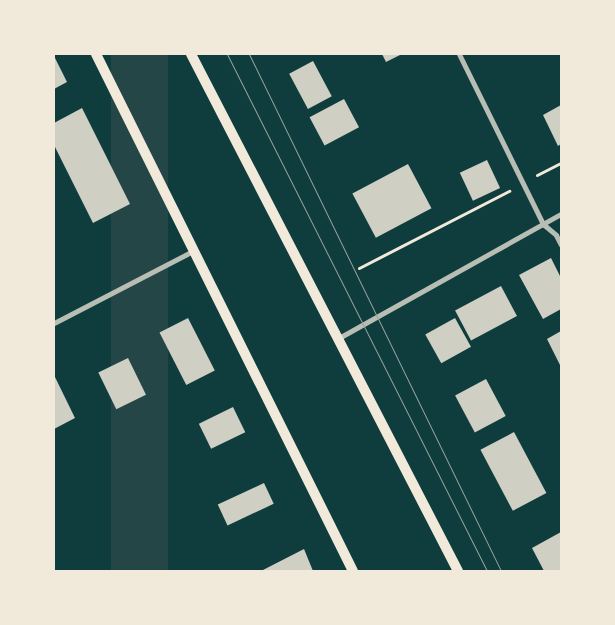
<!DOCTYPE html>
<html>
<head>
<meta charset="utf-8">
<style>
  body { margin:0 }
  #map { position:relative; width:615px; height:625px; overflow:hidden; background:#0f3d3e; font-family:"Nunito Sans",sans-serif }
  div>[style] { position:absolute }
  .green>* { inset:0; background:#244646; transform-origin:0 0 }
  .building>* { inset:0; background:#cfcfc3; transform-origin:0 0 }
  .path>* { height:3px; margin:-1.5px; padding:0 1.5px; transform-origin:1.5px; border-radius:1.5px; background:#f1e9da }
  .minor>* { height:5px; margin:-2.5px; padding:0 2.5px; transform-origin:2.5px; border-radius:2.5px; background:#b8beb3 }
  .secondary>* { height:10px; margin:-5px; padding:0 5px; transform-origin:5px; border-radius:5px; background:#f1e9da }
  .tram>* { height:1px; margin:-0.5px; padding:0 0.5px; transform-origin:0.5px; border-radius:0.5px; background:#97a49c }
  span { translate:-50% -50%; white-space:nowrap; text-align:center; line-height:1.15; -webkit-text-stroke:5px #f1e9da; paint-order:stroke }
  .frame { position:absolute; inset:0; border:55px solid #f1e9da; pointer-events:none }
</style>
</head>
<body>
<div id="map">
  <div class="green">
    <div style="left:111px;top:54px;width:57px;height:580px"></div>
  </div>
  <div class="building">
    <div style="clip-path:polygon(382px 54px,402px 54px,386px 62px)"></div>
    <div style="clip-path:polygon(54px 56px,67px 82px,54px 89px)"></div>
    <div style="left:313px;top:61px;width:40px;height:27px;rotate:62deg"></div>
    <div style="left:344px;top:99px;width:32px;height:39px;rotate:62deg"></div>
    <div style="clip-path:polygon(561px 105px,561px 144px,558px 146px,543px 115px)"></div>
    <div style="clip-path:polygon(82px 108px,130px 204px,93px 223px,54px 145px,54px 123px)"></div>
    <div style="left:487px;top:160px;width:31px;height:30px;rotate:65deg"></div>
    <div style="left:408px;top:164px;width:50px;height:63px;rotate:62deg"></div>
    <div style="clip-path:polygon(551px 258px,561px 278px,561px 309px,543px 319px,519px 275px)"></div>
    <div style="left:501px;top:286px;width:34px;height:52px;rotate:62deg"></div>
    <div style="left:188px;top:318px;width:59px;height:32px;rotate:63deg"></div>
    <div style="left:455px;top:318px;width:33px;height:34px;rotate:61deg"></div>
    <div style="clip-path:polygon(561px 331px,561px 367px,547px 339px)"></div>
    <div style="left:128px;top:358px;width:41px;height:33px;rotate:64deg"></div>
    <div style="clip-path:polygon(54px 375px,75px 418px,54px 429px)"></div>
    <div style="left:486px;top:379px;width:42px;height:35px;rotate:62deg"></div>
    <div style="left:233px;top:407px;width:28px;height:38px;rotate:64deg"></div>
    <div style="left:514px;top:432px;width:69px;height:38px;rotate:62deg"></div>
    <div style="left:264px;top:483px;width:23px;height:51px;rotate:65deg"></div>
    <div style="clip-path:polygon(561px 532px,561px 571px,544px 571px,532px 548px)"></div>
    <div style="clip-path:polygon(304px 549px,313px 571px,261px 571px)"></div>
  </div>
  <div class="path">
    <div style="left:537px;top:175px;width:27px;rotate:-27deg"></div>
    <div style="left:359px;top:268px;width:169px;rotate:-27.2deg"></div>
  </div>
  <div class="minor">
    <div style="left:459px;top:54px;width:190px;rotate:63.7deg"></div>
    <div style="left:543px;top:224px;width:17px;rotate:40deg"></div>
    <div style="left:556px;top:235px;width:11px;rotate:63deg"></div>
    <div style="left:54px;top:323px;width:157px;rotate:-27.4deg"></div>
    <div style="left:337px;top:339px;width:257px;rotate:-29.2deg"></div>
  </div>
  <div class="secondary">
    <div style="left:96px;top:54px;width:577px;rotate:63.57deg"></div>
    <div style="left:191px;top:54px;width:582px;rotate:62.69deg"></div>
  </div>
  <div class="tram">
    <div style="left:227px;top:54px;width:579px;rotate:63.3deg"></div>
    <div style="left:249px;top:54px;width:575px;rotate:64.01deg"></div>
  </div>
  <div class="frame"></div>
</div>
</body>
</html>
